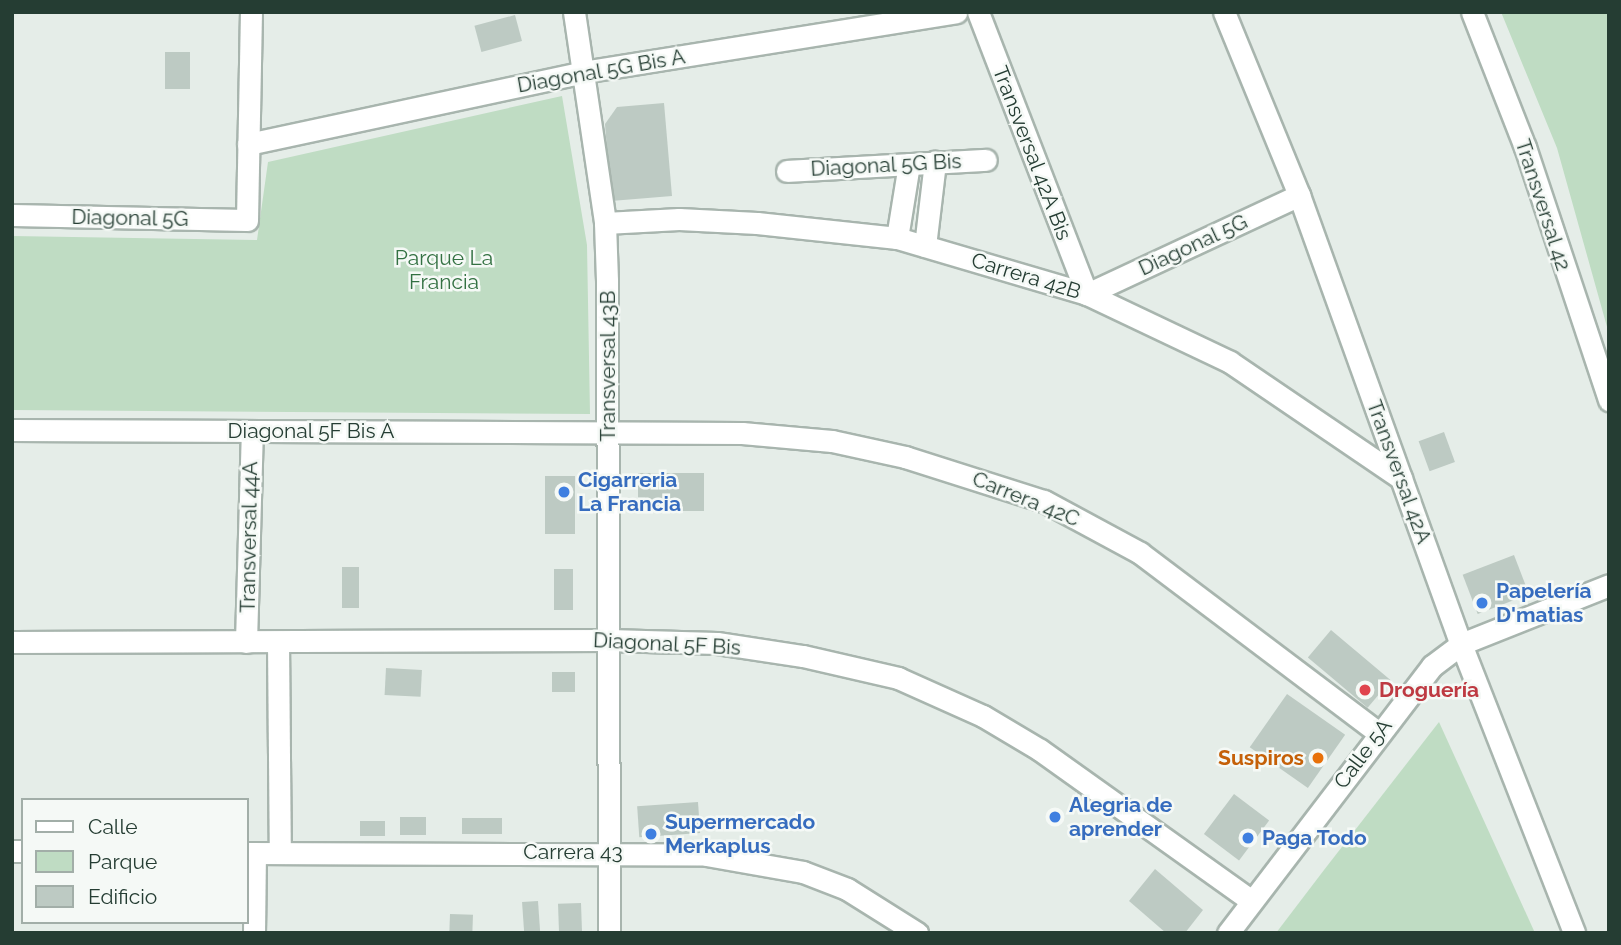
<!DOCTYPE html>
<html>
<head>
<meta charset="utf-8">
<style>
  body { margin:0 }
  #map { position:relative; width:1621px; height:945px; overflow:hidden; background:#e5ede8; font-family:Raleway,sans-serif }
  div>[style] { position:absolute }
  .green>* { inset:0; background:#bfdcc3 }
  .building>* { inset:0; background:#bdcac3; transform-origin:0 0 }
  .roads { filter:drop-shadow(2px 0 #a8b5ae) drop-shadow(-2px 0 #a8b5ae) drop-shadow(0 2px #a8b5ae) drop-shadow(0 -2px #a8b5ae) }
  .minor>* { height:21px; margin:-10.5px; padding:0 10.5px; transform-origin:10.5px; border-radius:10.5px; background:#fff }
  .dots>* { width:19px; height:19px; translate:-50% -50%; box-sizing:border-box; border:4px solid #f5f9f6; border-radius:50% }
  span { translate:-50% -50%; white-space:nowrap; text-align:center; line-height:1.15; -webkit-text-stroke:5px #f5f9f6; paint-order:stroke }
  .street-label { font-size:21px; color:#253d33 }
  .park-label { font-size:21px; color:#337142 }
  .shop-label { font-size:21px; color:#366cbe; font-weight:700 }
  .left { translate:0 -50%; text-align:left }
  .health-label { font-size:21px; color:#be3a42; font-weight:700 }
  .food-label { font-size:21px; color:#c56008; font-weight:700 }
  .right { translate:-100% -50%; text-align:right }
  .frame { position:absolute; inset:0; border:14px solid #253d33; pointer-events:none }
  .legend { position:absolute; left:21px; top:798px; width:228px; height:126px; box-sizing:border-box; background:#f5f9f6; border:2px solid #a2aea8; margin:0; padding:9px 12px; list-style:none; font-size:21px; color:#253d33 }
  .legend li { display:flex; align-items:center; gap:14px; height:35px }
  .legend b { width:35px; border:2px solid #a2aea8 }
</style>
</head>
<body>
<div id="map">
  <div class="green">
    <div style="clip-path:polygon(1501px 12px,1609px 12px,1609px 334px,1557px 148px)"></div>
    <div style="clip-path:polygon(562px 96px,587px 245px,590px 414px,12px 410px,12px 236px,257px 240px,268px 162px)"></div>
    <div style="clip-path:polygon(1439px 722px,1535px 933px,1276px 933px,1324px 870px)"></div>
  </div>
  <div class="building">
    <div style="left:515px;top:15px;width:27px;height:42px;rotate:75deg"></div>
    <div style="left:165px;top:52px;width:25px;height:37px"></div>
    <div style="clip-path:polygon(664px 103px,672px 196px,611px 201px,605px 124px,617px 107px)"></div>
    <div style="left:1444px;top:432px;width:32px;height:27px;rotate:70deg"></div>
    <div style="left:638px;top:473px;width:66px;height:38px"></div>
    <div style="left:545px;top:476px;width:30px;height:58px"></div>
    <div style="left:1514px;top:555px;width:42px;height:55px;rotate:69deg"></div>
    <div style="left:342px;top:567px;width:17px;height:41px"></div>
    <div style="left:554px;top:569px;width:19px;height:41px"></div>
    <div style="left:1331px;top:630px;width:78px;height:36px;rotate:40deg"></div>
    <div style="left:386px;top:668px;width:36px;height:27px;rotate:3deg"></div>
    <div style="left:552px;top:672px;width:23px;height:20px"></div>
    <div style="left:1287px;top:694px;width:71px;height:65px;rotate:35deg"></div>
    <div style="left:1234px;top:794px;width:44px;height:50px;rotate:37deg"></div>
    <div style="left:698px;top:802px;width:31px;height:61px;rotate:86deg"></div>
    <div style="left:426px;top:817px;width:18px;height:26px;rotate:90deg"></div>
    <div style="left:502px;top:818px;width:16px;height:40px;rotate:90deg"></div>
    <div style="left:360px;top:821px;width:25px;height:15px"></div>
    <div style="clip-path:polygon(1155px 869px,1203px 910px,1185px 933px,1166px 933px,1129px 901px)"></div>
    <div style="left:538px;top:901px;width:32px;height:16px;rotate:86deg"></div>
    <div style="left:581px;top:903px;width:30px;height:23px;rotate:88deg"></div>
    <div style="left:450px;top:914px;width:23px;height:19px;rotate:2deg"></div>
  </div>
  <div class="roads">
    <div class="minor">
      <div style="left:574px;top:12px;width:213px;rotate:81.6deg"></div>
      <div style="left:605px;top:223px;width:58px;rotate:88deg"></div>
      <div style="left:607px;top:281px;width:652px;rotate:89.82deg"></div>
      <div style="left:978px;top:12px;width:302px;rotate:68.9deg"></div>
      <div style="left:1087px;top:294px;width:234px;rotate:-25deg"></div>
      <div style="left:1224px;top:12px;width:198px;rotate:67.7deg"></div>
      <div style="left:1299px;top:195px;width:477px;rotate:70.2deg"></div>
      <div style="left:1461px;top:644px;width:310px;rotate:68.6deg"></div>
      <div style="left:1472px;top:12px;width:145px;rotate:68.6deg"></div>
      <div style="left:1525px;top:147px;width:267px;rotate:71.6deg"></div>
      <div style="left:248px;top:144px;width:343px;rotate:-12.1deg"></div>
      <div style="left:583px;top:72px;width:378px;rotate:-9.1deg"></div>
      <div style="left:787px;top:171px;width:199px;rotate:-3.2deg"></div>
      <div style="left:12px;top:215px;width:235px;rotate:1.2deg"></div>
      <div style="left:247px;top:220px;width:208px;rotate:-88.9deg"></div>
      <div style="left:605px;top:223px;width:74px;rotate:-3.1deg"></div>
      <div style="left:679px;top:219px;width:78px;rotate:2.9deg"></div>
      <div style="left:757px;top:223px;width:141px;rotate:6.1deg"></div>
      <div style="left:897px;top:238px;width:198px;rotate:16.4deg"></div>
      <div style="left:1087px;top:294px;width:158px;rotate:25.4deg"></div>
      <div style="left:1230px;top:362px;width:207px;rotate:34.2deg"></div>
      <div style="left:897px;top:238px;width:75px;rotate:-80.8deg"></div>
      <div style="left:925px;top:246px;width:85px;rotate:-83.2deg"></div>
      <div style="left:12px;top:430px;width:730px;rotate:0.24deg"></div>
      <div style="left:742px;top:433px;width:90px;rotate:5.1deg"></div>
      <div style="left:832px;top:441px;width:75px;rotate:12.4deg"></div>
      <div style="left:905px;top:457px;width:146px;rotate:17.6deg"></div>
      <div style="left:1044px;top:501px;width:109px;rotate:28.4deg"></div>
      <div style="left:1140px;top:553px;width:299px;rotate:37deg"></div>
      <div style="left:12px;top:642px;width:597px;rotate:-0.19deg"></div>
      <div style="left:609px;top:640px;width:108px;rotate:1.6deg"></div>
      <div style="left:717px;top:643px;width:87px;rotate:8.6deg"></div>
      <div style="left:803px;top:656px;width:98px;rotate:13deg"></div>
      <div style="left:898px;top:678px;width:93px;rotate:24.1deg"></div>
      <div style="left:983px;top:716px;width:66px;rotate:30.8deg"></div>
      <div style="left:1040px;top:750px;width:260px;rotate:35.5deg"></div>
      <div style="left:246px;top:642px;width:211px;rotate:-88.4deg"></div>
      <div style="left:278px;top:642px;width:210px;rotate:89.5deg"></div>
      <div style="left:12px;top:851px;width:11px"></div>
      <div style="left:247px;top:853px;width:459px;rotate:0.2deg"></div>
      <div style="left:706px;top:855px;width:98px;rotate:9.9deg"></div>
      <div style="left:803px;top:872px;width:47px;rotate:21.1deg"></div>
      <div style="left:847px;top:889px;width:83px;rotate:32.2deg"></div>
      <div style="left:254px;top:933px;width:80px;rotate:-89.3deg"></div>
      <div style="left:1228px;top:933px;width:336px;rotate:-52.6deg"></div>
      <div style="left:1432px;top:666px;width:36px;rotate:-37deg"></div>
      <div style="left:1461px;top:644px;width:159px;rotate:-21.7deg"></div>
    </div>
  </div>
  <div class="dots">
    <div style="left:564px;top:492px;background:#3f7fe0"></div>
    <div style="left:1482px;top:603px;background:#3f7fe0"></div>
    <div style="left:1365px;top:690px;background:#e0444e"></div>
    <div style="left:1318px;top:758px;background:#e8710a"></div>
    <div style="left:1055px;top:817px;background:#3f7fe0"></div>
    <div style="left:651px;top:834px;background:#3f7fe0"></div>
    <div style="left:1248px;top:838px;background:#3f7fe0"></div>
  </div>
  <div class="street-label">
    <span style="left:601px;top:71px;rotate:-10deg">Diagonal 5G Bis A</span>
    <span style="left:1032px;top:153px;rotate:69deg">Transversal 42A Bis</span>
    <span style="left:886px;top:165px;rotate:-3deg">Diagonal 5G Bis</span>
    <span style="left:1543px;top:205px;rotate:72deg">Transversal 42</span>
    <span style="left:130px;top:218px;rotate:1deg">Diagonal 5G</span>
    <span style="left:1193px;top:245px;rotate:-25deg">Diagonal 5G</span>
    <span style="left:1026px;top:276px;rotate:17deg">Carrera 42B</span>
    <span style="left:608px;top:366px;rotate:-90deg">Transversal 43B</span>
    <span style="left:311px;top:431px">Diagonal 5F Bis A</span>
    <span style="left:1399px;top:472px;rotate:70deg">Transversal 42A</span>
    <span style="left:1026px;top:499px;rotate:22deg">Carrera 42C</span>
    <span style="left:249px;top:537px;rotate:-89deg">Transversal 44A</span>
    <span style="left:667px;top:644px;rotate:3deg">Diagonal 5F Bis</span>
    <span style="left:1363px;top:754px;rotate:-53deg">Calle 5A</span>
    <span style="left:573px;top:852px">Carrera 43</span>
  </div>
  <div class="park-label">
    <span style="left:444px;top:270px">Parque La<br>Francia</span>
  </div>
  <div class="shop-label">
    <span class="left" style="left:578px;top:492px">Cigarreria<br>La Francia</span>
    <span class="left" style="left:1496px;top:603px">Papelería<br>D'matias</span>
    <span class="left" style="left:1069px;top:817px">Alegria de<br>aprender</span>
    <span class="left" style="left:665px;top:834px">Supermercado<br>Merkaplus</span>
    <span class="left" style="left:1262px;top:838px">Paga Todo</span>
  </div>
  <div class="health-label">
    <span class="left" style="left:1379px;top:690px">Droguería</span>
  </div>
  <div class="food-label">
    <span class="right" style="left:1304px;top:758px">Suspiros</span>
  </div>
  <div class="frame"></div>
  <ul class="legend">
  <li><b style="height:9px;background:#fff"></b>Calle</li>
  <li><b style="height:19px;background:#bfdcc3"></b>Parque</li>
  <li><b style="height:19px;background:#bdcac3"></b>Edificio</li>
  </ul>
</div>
</body>
</html>
